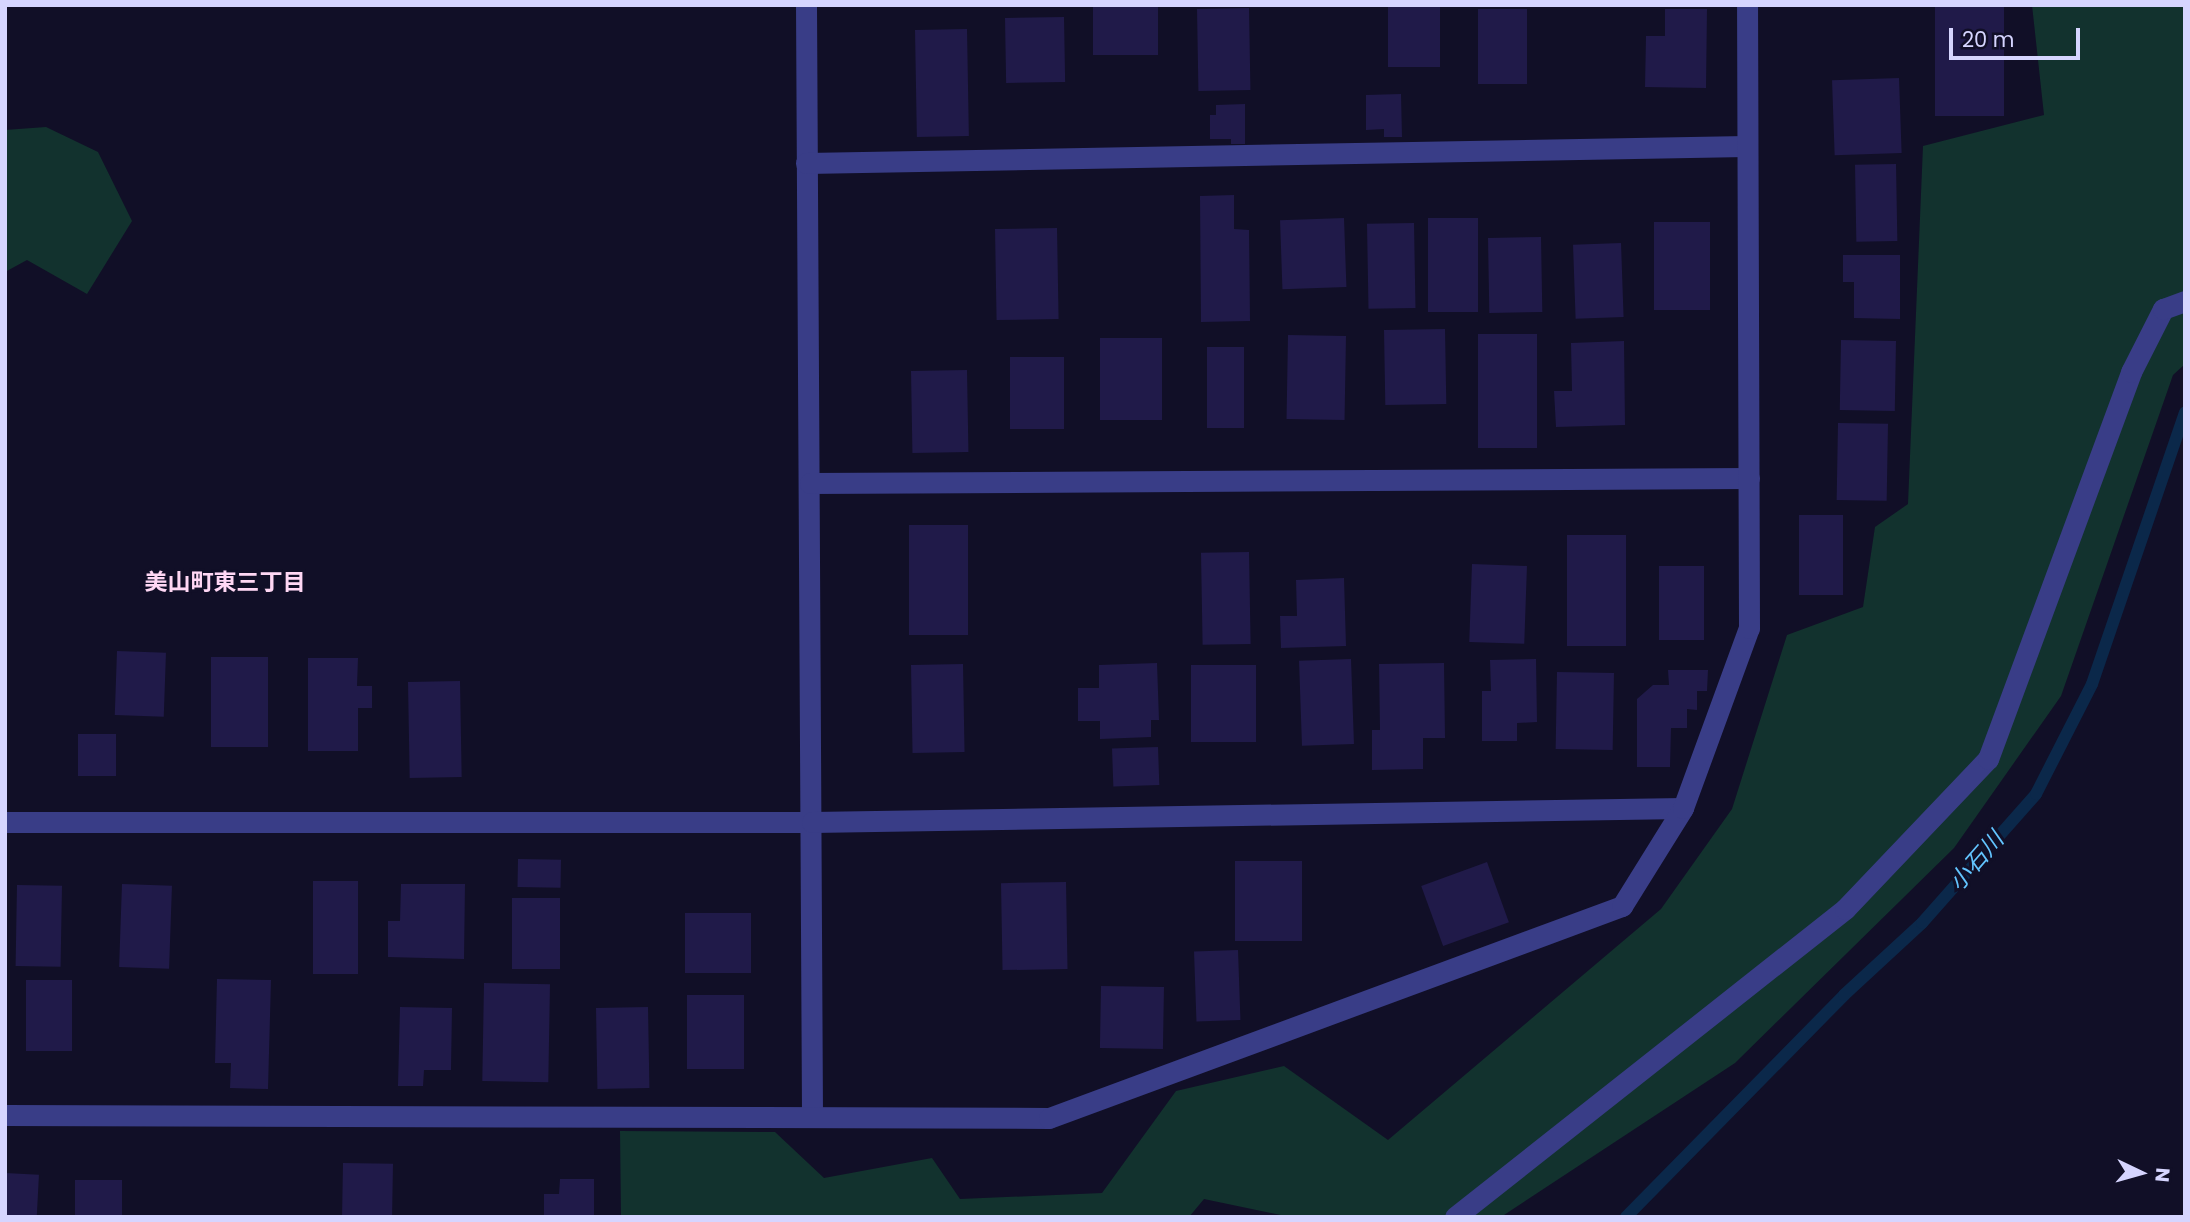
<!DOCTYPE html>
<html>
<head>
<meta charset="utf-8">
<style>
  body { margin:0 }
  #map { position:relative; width:2190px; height:1222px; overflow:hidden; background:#110f27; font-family:Poppins,"Noto Sans JP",sans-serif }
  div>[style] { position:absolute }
  .green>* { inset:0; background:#12322e }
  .stream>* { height:12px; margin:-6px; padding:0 6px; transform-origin:6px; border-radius:6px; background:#0b284a }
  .building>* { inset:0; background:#201a49; transform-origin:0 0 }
  .minor>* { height:21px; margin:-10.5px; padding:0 10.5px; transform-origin:10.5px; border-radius:10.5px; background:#393d87 }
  span { translate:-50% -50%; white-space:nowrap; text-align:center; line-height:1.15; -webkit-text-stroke:6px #110f27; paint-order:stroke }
  .neighbourhood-label { font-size:23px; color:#ffd7f4; font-weight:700 }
  .water-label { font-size:23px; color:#63c5ff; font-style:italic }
  .frame { position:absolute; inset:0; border:7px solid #d6d5ff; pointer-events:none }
  .north { position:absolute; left:2106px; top:1138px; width:70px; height:70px; -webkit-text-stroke:5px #110f27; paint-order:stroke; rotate:95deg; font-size:19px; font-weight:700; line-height:28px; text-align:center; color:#d6d5ff }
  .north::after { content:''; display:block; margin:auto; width:24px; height:32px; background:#d6d5ff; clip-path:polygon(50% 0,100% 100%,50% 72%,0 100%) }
  .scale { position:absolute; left:1949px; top:28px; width:131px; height:32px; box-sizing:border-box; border:4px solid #d6d5ff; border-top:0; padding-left:9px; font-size:21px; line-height:24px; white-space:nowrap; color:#d6d5ff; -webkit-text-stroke:5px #110f27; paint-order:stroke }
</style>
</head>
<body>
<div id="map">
  <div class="green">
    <div style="clip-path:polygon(2032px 5px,2185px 5px,2185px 364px,2173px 375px,2061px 696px,1954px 848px,1735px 1063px,1501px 1217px,1290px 1217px,1204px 1199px,1189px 1217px,621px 1217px,620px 1131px,775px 1132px,824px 1178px,932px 1158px,960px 1199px,1102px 1193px,1176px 1091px,1284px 1066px,1388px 1140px,1661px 909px,1732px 809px,1787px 635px,1863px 607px,1875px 527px,1908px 504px,1923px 146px,2044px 115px)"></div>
    <div style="clip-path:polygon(46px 127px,98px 152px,132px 221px,87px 294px,27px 260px,5px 272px,5px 130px)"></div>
  </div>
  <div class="stream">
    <div style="left:1626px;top:1217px;width:311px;rotate:-45.5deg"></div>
    <div style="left:1844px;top:995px;width:106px;rotate:-42.7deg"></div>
    <div style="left:1922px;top:923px;width:172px;rotate:-48.5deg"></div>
    <div style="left:2036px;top:794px;width:123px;rotate:-63deg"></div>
    <div style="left:2092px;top:684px;width:287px;rotate:-71.1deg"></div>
  </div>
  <div class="building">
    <div style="left:1093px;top:5px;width:65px;height:50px"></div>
    <div style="left:1388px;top:5px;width:52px;height:62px"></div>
    <div style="left:1935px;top:5px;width:69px;height:111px"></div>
    <div style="left:1249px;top:8px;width:82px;height:52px;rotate:89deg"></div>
    <div style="left:1478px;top:9px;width:49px;height:75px"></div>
    <div style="clip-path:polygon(1665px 9px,1707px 9px,1706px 88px,1645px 87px,1646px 36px,1665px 36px)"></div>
    <div style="left:1064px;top:17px;width:65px;height:59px;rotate:89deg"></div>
    <div style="left:967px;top:29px;width:107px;height:52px;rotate:89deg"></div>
    <div style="left:1899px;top:78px;width:75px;height:67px;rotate:88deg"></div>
    <div style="clip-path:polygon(1401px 94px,1402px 137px,1384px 137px,1384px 129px,1366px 130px,1366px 95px)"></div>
    <div style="clip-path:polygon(1245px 104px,1245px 144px,1231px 144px,1231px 139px,1210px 139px,1210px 115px,1216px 115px,1216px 105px)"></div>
    <div style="left:1896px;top:164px;width:77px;height:41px;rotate:89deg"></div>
    <div style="clip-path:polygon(1234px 195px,1234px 229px,1249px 230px,1250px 321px,1201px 322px,1200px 196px)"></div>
    <div style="left:1344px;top:218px;width:69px;height:64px;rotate:88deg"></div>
    <div style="left:1428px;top:218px;width:50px;height:94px"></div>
    <div style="left:1654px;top:222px;width:56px;height:88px"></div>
    <div style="left:1414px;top:223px;width:85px;height:47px;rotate:89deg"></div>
    <div style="left:1057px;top:228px;width:91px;height:62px;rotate:89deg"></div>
    <div style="left:1541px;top:237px;width:75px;height:53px;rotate:89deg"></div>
    <div style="left:1621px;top:243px;width:74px;height:48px;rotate:88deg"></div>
    <div style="clip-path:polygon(1843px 255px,1900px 255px,1900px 319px,1854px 318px,1854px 282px,1843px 282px)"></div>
    <div style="left:1445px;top:329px;width:75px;height:61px;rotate:89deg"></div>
    <div style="left:1478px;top:334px;width:59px;height:114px"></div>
    <div style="left:1288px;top:335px;width:58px;height:84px;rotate:1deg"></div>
    <div style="left:1100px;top:338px;width:62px;height:82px"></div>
    <div style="left:1841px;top:340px;width:55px;height:70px;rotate:1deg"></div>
    <div style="clip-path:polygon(1624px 341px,1625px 425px,1556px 427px,1554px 391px,1572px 391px,1571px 343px)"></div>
    <div style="left:1207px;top:347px;width:37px;height:81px"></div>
    <div style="left:1010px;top:357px;width:54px;height:72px"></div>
    <div style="left:967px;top:370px;width:82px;height:56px;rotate:89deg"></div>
    <div style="left:1838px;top:423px;width:50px;height:77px;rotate:1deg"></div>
    <div style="left:1799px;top:515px;width:44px;height:80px"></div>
    <div style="left:909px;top:525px;width:59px;height:110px"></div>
    <div style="left:1567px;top:535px;width:59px;height:111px"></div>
    <div style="left:1249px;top:552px;width:92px;height:48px;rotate:89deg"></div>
    <div style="left:1472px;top:564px;width:55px;height:78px;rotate:2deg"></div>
    <div style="left:1659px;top:566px;width:45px;height:74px"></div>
    <div style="clip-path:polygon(1344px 578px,1346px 646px,1281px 648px,1280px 616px,1297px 616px,1296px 580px)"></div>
    <div style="left:117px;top:651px;width:49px;height:64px;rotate:2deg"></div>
    <div style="left:211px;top:657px;width:57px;height:90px"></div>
    <div style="clip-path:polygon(308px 658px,358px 658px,357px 686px,372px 686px,372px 708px,358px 708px,358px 751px,308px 751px)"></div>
    <div style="left:1351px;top:659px;width:85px;height:52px;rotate:88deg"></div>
    <div style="clip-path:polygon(1536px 659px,1537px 722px,1517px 723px,1517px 741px,1482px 741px,1482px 691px,1491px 691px,1490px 660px)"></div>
    <div style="clip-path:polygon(1157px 663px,1159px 720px,1151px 720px,1151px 737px,1100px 739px,1100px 721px,1078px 721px,1078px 688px,1099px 688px,1099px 665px)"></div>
    <div style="clip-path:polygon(1444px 663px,1445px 738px,1423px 738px,1423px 769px,1372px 770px,1372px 730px,1380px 730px,1379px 664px)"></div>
    <div style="left:963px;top:664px;width:88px;height:52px;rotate:89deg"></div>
    <div style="left:1191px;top:665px;width:65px;height:77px"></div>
    <div style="clip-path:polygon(1668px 670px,1708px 670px,1707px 691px,1697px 691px,1697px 710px,1687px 709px,1687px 728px,1671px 728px,1670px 767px,1637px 767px,1637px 699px,1653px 685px,1669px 685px)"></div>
    <div style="left:1557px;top:672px;width:57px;height:77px;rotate:1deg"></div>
    <div style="left:460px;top:681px;width:96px;height:52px;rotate:89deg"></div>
    <div style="left:116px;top:734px;width:42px;height:38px;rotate:90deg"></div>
    <div style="left:1158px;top:747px;width:38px;height:46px;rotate:88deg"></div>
    <div style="left:518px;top:859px;width:43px;height:28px;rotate:1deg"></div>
    <div style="left:1235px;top:861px;width:67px;height:80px"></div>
    <div style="left:1487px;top:862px;width:64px;height:70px;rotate:70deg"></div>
    <div style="left:313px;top:881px;width:45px;height:93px"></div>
    <div style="left:1066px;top:882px;width:87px;height:65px;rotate:89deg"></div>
    <div style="left:122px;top:884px;width:50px;height:83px;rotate:2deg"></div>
    <div style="clip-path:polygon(401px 884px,465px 884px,464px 959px,388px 957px,388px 921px,400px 921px)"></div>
    <div style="left:17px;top:885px;width:45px;height:81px;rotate:1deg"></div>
    <div style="left:512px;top:898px;width:48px;height:71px"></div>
    <div style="left:751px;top:913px;width:60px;height:66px;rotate:90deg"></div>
    <div style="left:1238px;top:950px;width:70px;height:44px;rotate:88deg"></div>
    <div style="clip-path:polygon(217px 979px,271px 980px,268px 1089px,230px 1088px,231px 1063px,215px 1063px)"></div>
    <div style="left:26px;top:980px;width:46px;height:71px"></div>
    <div style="left:484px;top:983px;width:66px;height:98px;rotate:1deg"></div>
    <div style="left:1101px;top:986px;width:63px;height:62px;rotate:1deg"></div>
    <div style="left:687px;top:995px;width:57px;height:74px"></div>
    <div style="clip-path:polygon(400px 1007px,452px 1008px,451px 1070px,424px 1070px,423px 1086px,398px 1086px)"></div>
    <div style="left:648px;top:1007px;width:81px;height:52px;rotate:89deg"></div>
    <div style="left:343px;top:1163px;width:50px;height:54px;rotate:1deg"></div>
    <div style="left:5px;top:1173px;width:34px;height:44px;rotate:3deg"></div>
    <div style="clip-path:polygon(560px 1179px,594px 1179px,594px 1217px,544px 1217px,544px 1194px,559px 1194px)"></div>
    <div style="left:75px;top:1180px;width:47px;height:37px"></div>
  </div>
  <div class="minor">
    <div style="left:806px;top:5px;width:1110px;rotate:89.69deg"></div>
    <div style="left:806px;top:163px;width:940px;rotate:-1.04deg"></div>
    <div style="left:810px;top:483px;width:939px;rotate:-0.31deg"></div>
    <div style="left:5px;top:822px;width:807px"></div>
    <div style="left:812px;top:822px;width:871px;rotate:-0.92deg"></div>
    <div style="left:5px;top:1115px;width:1044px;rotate:0.16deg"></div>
    <div style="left:1049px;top:1118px;width:611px;rotate:-20.3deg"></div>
    <div style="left:1622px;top:906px;width:115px;rotate:-58.1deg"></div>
    <div style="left:1683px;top:808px;width:192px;rotate:-69.9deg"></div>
    <div style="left:1749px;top:628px;width:623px;rotate:-90.18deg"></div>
    <div style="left:1455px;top:1217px;width:497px;rotate:-38.3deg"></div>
    <div style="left:1845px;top:909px;width:207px;rotate:-46.4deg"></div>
    <div style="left:1988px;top:759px;width:413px;rotate:-69.7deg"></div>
    <div style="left:2131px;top:372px;width:71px;rotate:-63.1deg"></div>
    <div style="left:2163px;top:309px;width:23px;rotate:-20deg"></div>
  </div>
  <div class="neighbourhood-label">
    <span style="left:225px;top:582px">美山町東三丁目</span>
  </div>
  <div class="water-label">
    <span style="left:1976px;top:861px;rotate:-49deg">小石川</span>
  </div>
  <div class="frame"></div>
  <div class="north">N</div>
  <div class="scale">20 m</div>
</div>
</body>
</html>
